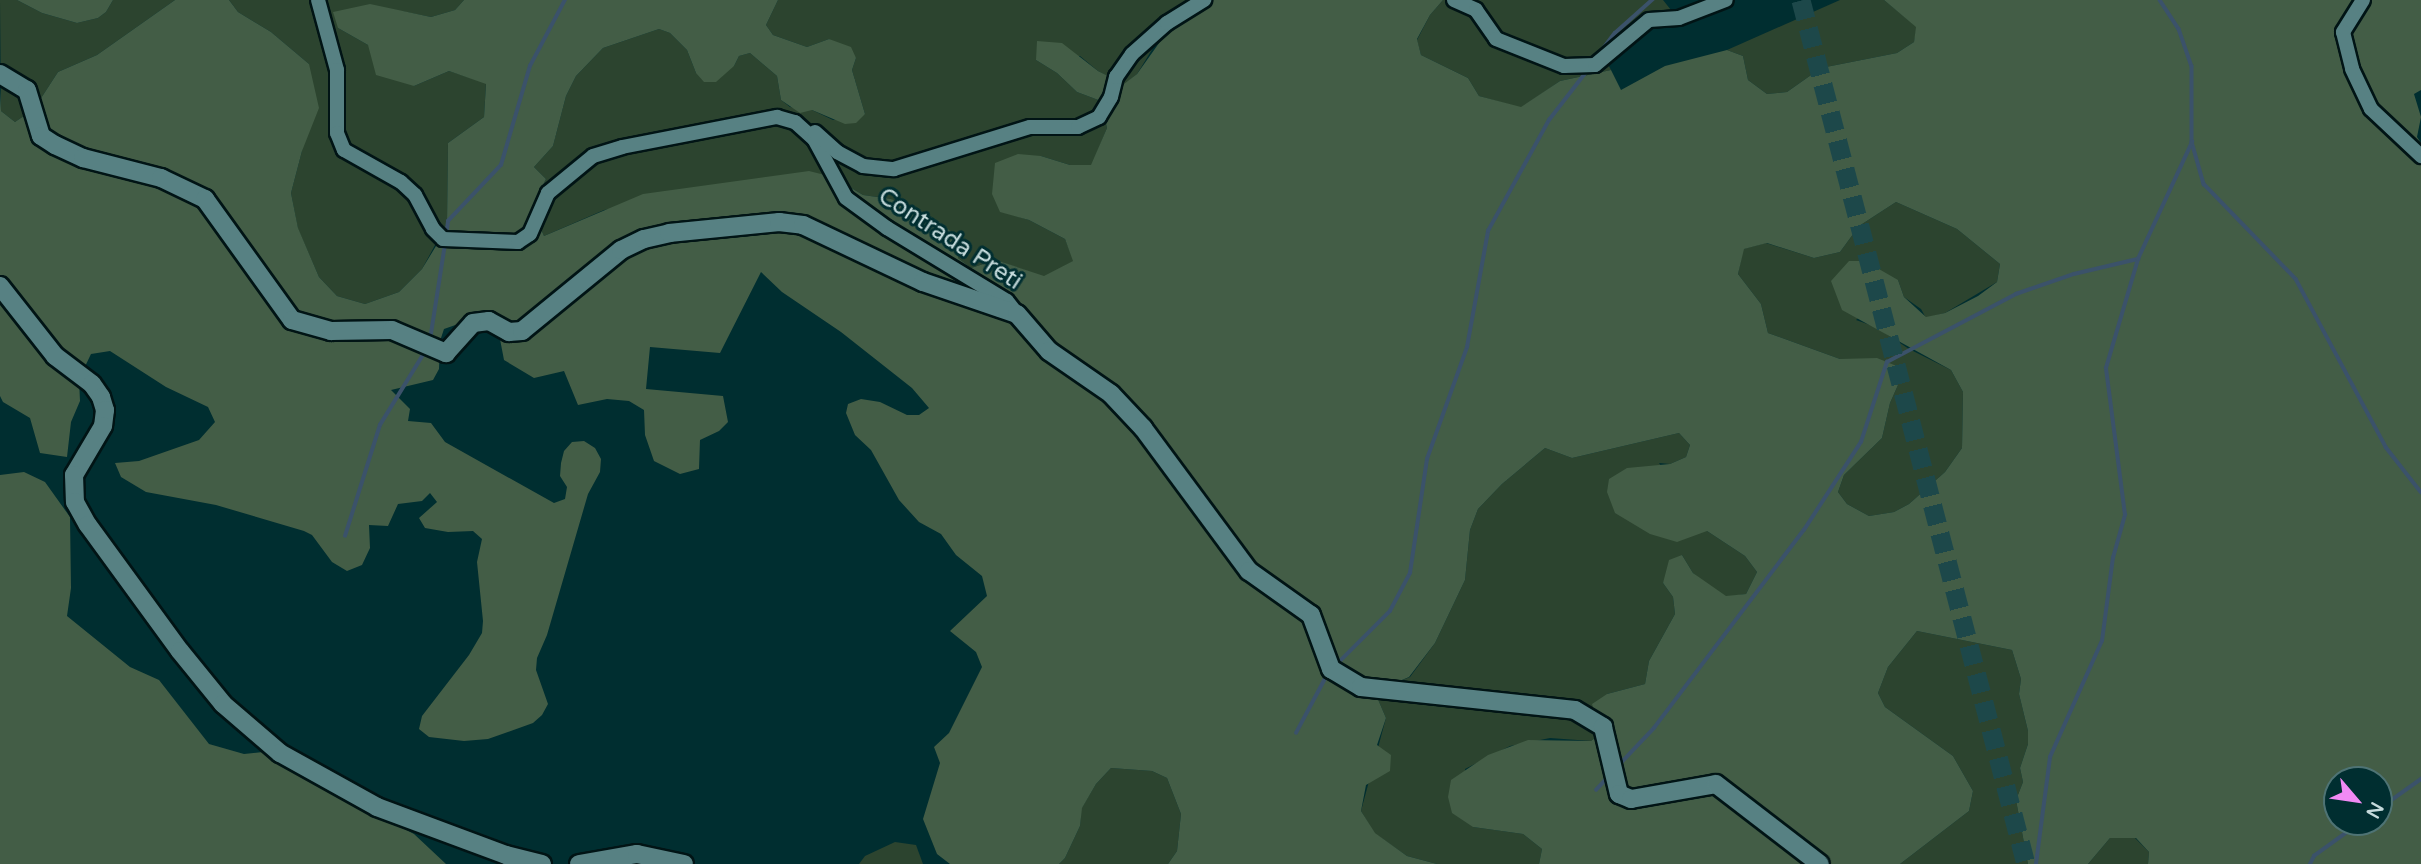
<!DOCTYPE html>
<html>
<head>
<meta charset="utf-8">
<style>
  body { margin:0 }
  #map { position:relative; width:2421px; height:864px; overflow:hidden; background:#002e30; font-family:"Varela Round",sans-serif }
  div>[style] { position:absolute }
  .green>* { inset:0; background:#2c442f }
  .forest>* { inset:0; background:#435d46 }
  .stream>* { height:3.5px; margin:-1.75px; padding:0 1.75px; transform-origin:1.75px; border-radius:1.75px; background:#3b526a }
  .trunk-tunnel>* { height:19px; margin-top:-9.5px; transform-origin:0; background:repeating-linear-gradient(90deg,#1d484a 0 19px,transparent 0 29px) }
  .roads { filter:drop-shadow(2px 0 #011415) drop-shadow(-2px 0 #011415) drop-shadow(0 2px #011415) drop-shadow(0 -2px #011415) }
  .minor>* { height:14px; margin:-7px; padding:0 7px; transform-origin:7px; border-radius:7px; background:#578183 }
  .tertiary>* { height:18px; margin:-9px; padding:0 9px; transform-origin:9px; border-radius:9px; background:#578183 }
  span { translate:-50% -50%; white-space:nowrap; text-align:center; line-height:1.15; -webkit-text-stroke:6px #002e30; paint-order:stroke }
  .street-label { font-size:24px; color:#c4dadb }
  .north { position:absolute; left:2323px; top:766px; width:70px; height:70px; box-sizing:border-box; background:#002e30; border:2px solid #4e7374; border-radius:50%; rotate:119deg; font-size:19px; font-weight:700; line-height:28px; text-align:center; color:#c4dadb }
  .north::after { content:''; display:block; margin:auto; width:24px; height:32px; background:#f18af4; clip-path:polygon(50% 0,100% 100%,50% 72%,0 100%) }
</style>
</head>
<body>
<div id="map">
  <div class="green">
    <div style="clip-path:polygon(0 0,17px 0,42px 13px,77px 23px,98px 18px,106px 12px,113px 0,175px 0,97px 55px,58px 72px,34px 109px,15px 122px,1px 111px)"></div>
    <div style="clip-path:polygon(229px 0,464px 0,455px 10px,431px 17px,401px 11px,338px 28px,368px 45px,414px 86px,449px 71px,486px 83px,484px 117px,448px 143px,447px 223px,422px 269px,399px 292px,365px 304px,337px 296px,319px 277px,298px 229px,291px 193px,302px 151px,309px 64px,271px 32px,238px 12px)"></div>
    <div style="clip-path:polygon(778px 0,1209px 0,1153px 48px,1137px 74px,1124px 85px,1098px 71px,1080px 56px,1036px 60px,1057px 73px,1077px 92px,1101px 101px,1107px 128px,1092px 165px,1070px 165px,1041px 156px,1000px 211px,1029px 220px,1065px 239px,1074px 261px,1044px 277px,996px 260px,971px 268px,958px 258px,957px 238px,891px 199px,863px 195px,833px 177px,604px 210px,544px 236px,536px 218px,537px 197px,546px 179px,534px 167px,553px 146px,566px 96px,576px 76px,603px 48px,659px 29px,670px 33px,687px 50px,696px 73px,734px 66px,739px 56px,750px 53px,777px 76px,781px 100px,790px 107px,812px 110px,833px 120px,865px 114px,852px 70px,856px 58px,829px 39px,807px 47px,773px 35px,766px 25px)"></div>
    <div style="clip-path:polygon(1443px 0,1663px 0,1671px 10px,1602px 53px,1611px 70px,1560px 81px,1521px 108px,1479px 96px,1468px 78px,1421px 55px,1417px 40px,1430px 15px)"></div>
    <div style="clip-path:polygon(1840px 0,1884px 0,1917px 27px,1914px 42px,1897px 53px,1821px 68px,1787px 92px,1767px 94px,1748px 80px,1743px 56px,1727px 50px)"></div>
    <div style="clip-path:polygon(1896px 202px,1957px 229px,2000px 264px,1997px 282px,1945px 313px,1926px 318px,1921px 309px,1904px 297px,1898px 280px,1856px 320px,1876px 327px,1909px 349px,1951px 370px,1963px 392px,1962px 448px,1945px 472px,1909px 504px,1894px 512px,1869px 516px,1847px 504px,1838px 492px,1844px 475px,1882px 438px,1890px 403px,1898px 385px,1854px 359px,1840px 359px,1768px 333px,1761px 304px,1738px 274px,1743px 249px,1766px 243px,1814px 258px,1840px 252px,1859px 226px)"></div>
    <div style="clip-path:polygon(1679px 433px,1690px 445px,1686px 457px,1670px 464px,1659px 463px,1707px 531px,1745px 556px,1757px 572px,1746px 594px,1726px 597px,1708px 586px,1693px 573px,1682px 555px,1663px 583px,1673px 597px,1675px 614px,1649px 661px,1645px 684px,1607px 694px,1601px 733px,1591px 741px,1550px 738px,1510px 746px,1465px 769px,1473px 827px,1523px 834px,1542px 849px,1539px 864px,1437px 864px,1407px 856px,1374px 833px,1361px 811px,1386px 718px,1377px 697px,1390px 685px,1410px 677px,1435px 643px,1465px 580px,1470px 530px,1478px 509px,1502px 484px,1545px 448px,1572px 458px)"></div>
    <div style="clip-path:polygon(1917px 631px,2012px 650px,2021px 679px,2019px 694px,2028px 731px,2028px 744px,2020px 768px,2023px 782px,2016px 800px,2028px 864px,1900px 864px,1969px 811px,1973px 791px,1953px 756px,1885px 707px,1878px 693px,1888px 667px)"></div>
    <div style="clip-path:polygon(1111px 768px,1152px 771px,1167px 778px,1181px 814px,1177px 851px,1168px 864px,1059px 864px,1065px 858px,1080px 826px,1081px 809px,1096px 784px)"></div>
    <div style="clip-path:polygon(2110px 838px,2135px 838px,2149px 852px,2148px 864px,2088px 864px)"></div>
    <div style="clip-path:polygon(895px 842px,916px 845px,923px 864px,859px 864px,865px 856px)"></div>
  </div>
  <div class="forest">
    <div style="clip-path:polygon(17px 0,113px 0,106px 12px,98px 18px,77px 23px,42px 13px)"></div>
    <div style="clip-path:polygon(evenodd,175px 0,229px 0,238px 12px,271px 32px,309px 64px,319px 108px,302px 151px,291px 193px,298px 228px,319px 277px,337px 296px,365px 304px,399px 292px,422px 269px,436px 246px,447px 223px,448px 143px,484px 117px,486px 84px,449px 71px,414px 86px,376px 75px,368px 45px,338px 28px,333px 12px,370px 4px,431px 17px,455px 10px,464px 0,778px 0,766px 25px,773px 35px,807px 47px,829px 39px,851px 47px,856px 58px,852px 70px,865px 114px,856px 123px,845px 124px,812px 110px,800px 113px,781px 100px,777px 76px,750px 53px,739px 56px,734px 66px,716px 82px,704px 82px,696px 73px,687px 50px,670px 33px,659px 29px,603px 48px,576px 76px,566px 96px,553px 146px,534px 167px,546px 179px,537px 197px,536px 218px,544px 236px,643px 194px,809px 171px,833px 177px,863px 195px,891px 199px,918px 209px,944px 225px,957px 238px,958px 258px,971px 268px,996px 260px,1044px 276px,1073px 261px,1065px 239px,1029px 220px,1000px 212px,992px 194px,995px 163px,1018px 154px,1041px 156px,1070px 165px,1091px 165px,1107px 128px,1101px 101px,1077px 92px,1057px 73px,1036px 60px,1037px 41px,1062px 43px,1098px 71px,1124px 84px,1137px 74px,1179px 15px,1209px 0,1443px 0,1430px 15px,1417px 39px,1421px 55px,1468px 78px,1479px 96px,1521px 107px,1560px 81px,1611px 70px,1621px 90px,1665px 66px,1727px 50px,1743px 56px,1748px 80px,1767px 94px,1787px 92px,1821px 68px,1897px 53px,1914px 42px,1916px 27px,1884px 0,2421px 0,2421px 90px,2414px 94px,2421px 117px,2417px 137px,2421px 143px,2421px 864px,2148px 864px,2149px 852px,2136px 838px,2110px 838px,2088px 864px,2028px 864px,2016px 800px,2023px 782px,2020px 768px,2028px 744px,2028px 731px,2019px 694px,2021px 679px,2012px 650px,1917px 631px,1888px 667px,1878px 693px,1885px 707px,1953px 756px,1973px 791px,1969px 811px,1900px 864px,1539px 864px,1542px 849px,1523px 834px,1473px 827px,1452px 813px,1448px 797px,1451px 780px,1488px 755px,1528px 740px,1591px 741px,1601px 733px,1592px 704px,1607px 694px,1645px 684px,1649px 661px,1675px 614px,1673px 597px,1663px 583px,1669px 560px,1682px 555px,1693px 573px,1726px 596px,1746px 594px,1757px 572px,1745px 556px,1707px 531px,1677px 542px,1650px 534px,1615px 513px,1607px 492px,1609px 479px,1627px 468px,1670px 464px,1686px 457px,1690px 445px,1679px 433px,1572px 458px,1545px 448px,1502px 484px,1478px 509px,1470px 530px,1465px 580px,1435px 643px,1409px 677px,1390px 685px,1377px 697px,1386px 718px,1377px 745px,1391px 755px,1390px 771px,1366px 785px,1361px 811px,1375px 833px,1407px 856px,1437px 864px,1168px 864px,1177px 851px,1181px 814px,1167px 778px,1152px 771px,1111px 768px,1096px 784px,1082px 808px,1080px 826px,1065px 858px,1059px 864px,950px 864px,937px 854px,923px 819px,940px 763px,934px 747px,949px 733px,982px 667px,976px 652px,950px 631px,987px 596px,982px 576px,956px 555px,941px 534px,919px 522px,899px 500px,871px 450px,855px 435px,846px 413px,848px 404px,861px 399px,880px 402px,907px 415px,919px 415px,929px 408px,912px 388px,841px 332px,782px 292px,761px 272px,720px 353px,650px 347px,646px 389px,723px 396px,728px 422px,719px 431px,700px 440px,699px 469px,680px 474px,654px 461px,645px 435px,644px 410px,629px 401px,607px 399px,578px 405px,564px 371px,534px 378px,504px 360px,499px 334px,481px 322px,464px 322px,444px 329px,440px 341px,439px 369px,433px 380px,391px 390px,410px 409px,408px 421px,431px 423px,445px 442px,554px 503px,565px 499px,567px 487px,560px 476px,561px 463px,564px 451px,572px 442px,584px 441px,595px 448px,601px 459px,600px 472px,588px 494px,547px 635px,537px 658px,536px 670px,548px 704px,542px 715px,533px 723px,488px 739px,464px 741px,429px 737px,419px 729px,422px 716px,469px 655px,482px 633px,483px 621px,477px 562px,482px 539px,473px 531px,448px 532px,425px 528px,419px 518px,437px 502px,430px 493px,422px 501px,398px 504px,388px 526px,369px 525px,370px 548px,362px 565px,347px 571px,332px 562px,312px 535px,304px 531px,216px 505px,146px 492px,121px 477px,115px 463px,139px 461px,199px 440px,215px 422px,208px 407px,166px 387px,110px 351px,91px 354px,79px 379px,80px 401px,71px 422px,67px 457px,40px 453px,30px 418px,3px 402px,0 396px,0 89px,1px 111px,15px 122px,34px 109px,58px 72px,97px 55px,175px 0,1896px 202px,1957px 229px,2000px 264px,1997px 282px,1978px 296px,1945px 313px,1926px 317px,1904px 297px,1898px 280px,1865px 261px,1849px 261px,1831px 281px,1842px 310px,1951px 370px,1963px 392px,1962px 448px,1945px 472px,1909px 504px,1894px 512px,1869px 516px,1847px 504px,1838px 492px,1844px 475px,1882px 438px,1890px 403px,1898px 385px,1899px 367px,1877px 358px,1840px 359px,1768px 333px,1761px 304px,1738px 274px,1744px 249px,1767px 243px,1814px 258px,1840px 252px,1859px 226px,1896px 202px,175px 0,2337px 780px,2379px 780px,2379px 822px,2337px 822px,2337px 780px)"></div>
    <div style="clip-path:polygon(24px 472px,45px 482px,70px 517px,71px 588px,67px 616px,130px 667px,159px 680px,209px 744px,244px 754px,272px 751px,307px 778px,414px 834px,446px 864px,0 864px,0 475px)"></div>
  </div>
  <div class="stream">
    <div style="left:2160px;top:0;width:35px;rotate:57deg"></div>
    <div style="left:2179px;top:29px;width:39px;rotate:71deg"></div>
    <div style="left:2192px;top:66px;width:76px;rotate:90deg"></div>
    <div style="left:2192px;top:142px;width:44px;rotate:74.1deg"></div>
    <div style="left:2204px;top:184px;width:132px;rotate:45.9deg"></div>
    <div style="left:2296px;top:279px;width:191px;rotate:61.8deg"></div>
    <div style="left:2386px;top:447px;width:57px;rotate:52.1deg"></div>
    <div style="left:1602px;top:50px;width:21px;rotate:-53deg"></div>
    <div style="left:1615px;top:33px;width:50px;rotate:-41.7deg"></div>
    <div style="left:446px;top:236px;width:15px;rotate:-82deg"></div>
    <div style="left:448px;top:221px;width:77px;rotate:-46.6deg"></div>
    <div style="left:501px;top:165px;width:103px;rotate:-73.7deg"></div>
    <div style="left:530px;top:66px;width:75px;rotate:-62.1deg"></div>
    <div style="left:430px;top:340px;width:97px;rotate:-81.1deg"></div>
    <div style="left:345px;top:536px;width:116px;rotate:-72.5deg"></div>
    <div style="left:380px;top:425px;width:88px;rotate:-58.5deg"></div>
    <div style="left:1336px;top:665px;width:76px;rotate:-45deg"></div>
    <div style="left:1390px;top:611px;width:43px;rotate:-62.2deg"></div>
    <div style="left:1410px;top:573px;width:115px;rotate:-81.5deg"></div>
    <div style="left:1427px;top:459px;width:119px;rotate:-70.3deg"></div>
    <div style="left:1467px;top:347px;width:118px;rotate:-79.7deg"></div>
    <div style="left:1488px;top:231px;width:127px;rotate:-61.2deg"></div>
    <div style="left:1549px;top:120px;width:62px;rotate:-52.2deg"></div>
    <div style="left:1296px;top:733px;width:68px;rotate:-61.9deg"></div>
    <div style="left:1619px;top:765px;width:51px;rotate:-46.6deg"></div>
    <div style="left:1654px;top:728px;width:248px;rotate:-52.9deg"></div>
    <div style="left:1804px;top:530px;width:105px;rotate:-57.1deg"></div>
    <div style="left:1861px;top:442px;width:84px;rotate:-72deg"></div>
    <div style="left:1887px;top:362px;width:146px;rotate:-27.8deg"></div>
    <div style="left:2016px;top:294px;width:61px;rotate:-19deg"></div>
    <div style="left:2074px;top:274px;width:66px;rotate:-13.2deg"></div>
    <div style="left:1596px;top:790px;width:19px;rotate:-47deg"></div>
    <div style="left:2379px;top:809px;width:52px;rotate:-35.5deg"></div>
    <div style="left:2036px;top:864px;width:108px;rotate:-82.5deg"></div>
    <div style="left:2050px;top:757px;width:127px;rotate:-65.9deg"></div>
    <div style="left:2102px;top:641px;width:84px;rotate:-82.5deg"></div>
    <div style="left:2113px;top:558px;width:45px;rotate:-74.4deg"></div>
    <div style="left:2125px;top:515px;width:148px;rotate:-97.4deg"></div>
    <div style="left:2106px;top:368px;width:114px;rotate:-73.6deg"></div>
    <div style="left:2138px;top:259px;width:129px;rotate:-65.2deg"></div>
    <div style="left:2310px;top:864px;width:9px;rotate:-63deg"></div>
    <div style="left:2314px;top:856px;width:58px;rotate:-35.9deg"></div>
  </div>
  <div class="trunk-tunnel">
    <div style="left:1801px;top:0;width:893px;rotate:75.4deg"></div>
  </div>
  <div class="roads">
    <div class="minor">
      <div style="left:318px;top:0;width:73px;rotate:74.8deg"></div>
      <div style="left:337px;top:70px;width:63px;rotate:90deg"></div>
      <div style="left:337px;top:133px;width:18px;rotate:68deg"></div>
      <div style="left:344px;top:150px;width:65px;rotate:29.3deg"></div>
      <div style="left:401px;top:182px;width:19px;rotate:43deg"></div>
      <div style="left:415px;top:195px;width:38px;rotate:62deg"></div>
      <div style="left:433px;top:229px;width:14px;rotate:45deg"></div>
      <div style="left:443px;top:239px;width:75px;rotate:2.3deg"></div>
      <div style="left:518px;top:242px;width:14px;rotate:-34deg"></div>
      <div style="left:530px;top:234px;width:45px;rotate:-66.3deg"></div>
      <div style="left:548px;top:193px;width:58px;rotate:-39.4deg"></div>
      <div style="left:593px;top:156px;width:30px;rotate:-17deg"></div>
      <div style="left:622px;top:147px;width:158px;rotate:-11deg"></div>
      <div style="left:777px;top:117px;width:19px;rotate:16deg"></div>
      <div style="left:795px;top:122px;width:25px;rotate:42deg"></div>
      <div style="left:814px;top:139px;width:67px;rotate:61.5deg"></div>
      <div style="left:846px;top:198px;width:51px;rotate:36.2deg"></div>
      <div style="left:887px;top:228px;width:140px;rotate:31.3deg"></div>
      <div style="left:1007px;top:301px;width:16px;rotate:52deg"></div>
      <div style="left:1454px;top:0;width:24px;rotate:24deg"></div>
      <div style="left:1476px;top:10px;width:35px;rotate:55deg"></div>
      <div style="left:1496px;top:39px;width:73px;rotate:21.7deg"></div>
      <div style="left:1564px;top:66px;width:31px;rotate:-2deg"></div>
      <div style="left:1595px;top:65px;width:70px;rotate:-39.8deg"></div>
      <div style="left:1649px;top:20px;width:30px;rotate:-4deg"></div>
      <div style="left:1679px;top:18px;width:50px;rotate:-21deg"></div>
      <div style="left:2363px;top:0;width:38px;rotate:122deg"></div>
      <div style="left:2343px;top:32px;width:38px;rotate:76deg"></div>
      <div style="left:2352px;top:69px;width:44px;rotate:64.6deg"></div>
      <div style="left:2371px;top:109px;width:69px;rotate:43.2deg"></div>
      <div style="left:815px;top:132px;width:30px;rotate:42deg"></div>
      <div style="left:837px;top:152px;width:30px;rotate:28deg"></div>
      <div style="left:863px;top:166px;width:31px;rotate:6deg"></div>
      <div style="left:894px;top:169px;width:142px;rotate:-17.2deg"></div>
      <div style="left:1030px;top:127px;width:48px"></div>
      <div style="left:1078px;top:127px;width:23px;rotate:-25deg"></div>
      <div style="left:1099px;top:117px;width:23px;rotate:-59deg"></div>
      <div style="left:1111px;top:97px;width:21px;rotate:-76deg"></div>
      <div style="left:1116px;top:77px;width:28px;rotate:-55deg"></div>
      <div style="left:1132px;top:54px;width:47px;rotate:-41.5deg"></div>
      <div style="left:1167px;top:23px;width:44px;rotate:-31.9deg"></div>
    </div>
    <div class="tertiary">
      <div style="left:0;top:74px;width:31px;rotate:31deg"></div>
      <div style="left:27px;top:90px;width:48px;rotate:73.1deg"></div>
      <div style="left:41px;top:136px;width:17px;rotate:33deg"></div>
      <div style="left:55px;top:145px;width:31px;rotate:25deg"></div>
      <div style="left:83px;top:158px;width:81px;rotate:14.4deg"></div>
      <div style="left:161px;top:178px;width:49px;rotate:25.5deg"></div>
      <div style="left:205px;top:199px;width:149px;rotate:54.3deg"></div>
      <div style="left:292px;top:320px;width:41px;rotate:15.8deg"></div>
      <div style="left:331px;top:331px;width:61px;rotate:-0.9deg"></div>
      <div style="left:392px;top:330px;width:59px;rotate:23.1deg"></div>
      <div style="left:446px;top:353px;width:40px;rotate:-48deg"></div>
      <div style="left:473px;top:323px;width:16px;rotate:-7deg"></div>
      <div style="left:489px;top:321px;width:23px;rotate:29deg"></div>
      <div style="left:509px;top:332px;width:13px;rotate:-4deg"></div>
      <div style="left:522px;top:331px;width:128px;rotate:-39.3deg"></div>
      <div style="left:621px;top:250px;width:25px;rotate:-26deg"></div>
      <div style="left:644px;top:239px;width:26px;rotate:-13deg"></div>
      <div style="left:669px;top:233px;width:111px;rotate:-5.7deg"></div>
      <div style="left:779px;top:222px;width:24px;rotate:7deg"></div>
      <div style="left:803px;top:225px;width:133px;rotate:25.4deg"></div>
      <div style="left:923px;top:282px;width:99px;rotate:18.8deg"></div>
      <div style="left:1017px;top:314px;width:49px;rotate:49.1deg"></div>
      <div style="left:1049px;top:351px;width:75px;rotate:34.7deg"></div>
      <div style="left:1111px;top:394px;width:47px;rotate:46.7deg"></div>
      <div style="left:1143px;top:428px;width:178px;rotate:53.5deg"></div>
      <div style="left:1249px;top:571px;width:76px;rotate:35.4deg"></div>
      <div style="left:1311px;top:615px;width:58px;rotate:69.7deg"></div>
      <div style="left:1331px;top:669px;width:35px;rotate:31deg"></div>
      <div style="left:1361px;top:687px;width:215px;rotate:6.1deg"></div>
      <div style="left:1575px;top:710px;width:33px;rotate:31deg"></div>
      <div style="left:1603px;top:727px;width:69px;rotate:76.6deg"></div>
      <div style="left:1619px;top:794px;width:13px;rotate:23deg"></div>
      <div style="left:1631px;top:799px;width:86px;rotate:-10deg"></div>
      <div style="left:1716px;top:784px;width:131px;rotate:37.6deg"></div>
      <div style="left:0;top:286px;width:89px;rotate:51.8deg"></div>
      <div style="left:55px;top:356px;width:46px;rotate:37.1deg"></div>
      <div style="left:92px;top:384px;width:16px;rotate:55deg"></div>
      <div style="left:101px;top:397px;width:14px;rotate:73deg"></div>
      <div style="left:105px;top:410px;width:16px;rotate:97deg"></div>
      <div style="left:103px;top:426px;width:57px;rotate:120.6deg"></div>
      <div style="left:74px;top:475px;width:27px;rotate:88deg"></div>
      <div style="left:75px;top:502px;width:26px;rotate:61deg"></div>
      <div style="left:88px;top:525px;width:156px;rotate:53.9deg"></div>
      <div style="left:180px;top:651px;width:68px;rotate:50.9deg"></div>
      <div style="left:223px;top:704px;width:75px;rotate:40.7deg"></div>
      <div style="left:280px;top:753px;width:111px;rotate:29.1deg"></div>
      <div style="left:377px;top:807px;width:138px;rotate:20.4deg"></div>
      <div style="left:506px;top:855px;width:37px;rotate:14deg"></div>
      <div style="left:579px;top:864px;width:59px;rotate:-9.8deg"></div>
      <div style="left:637px;top:854px;width:48px;rotate:12deg"></div>
    </div>
  </div>
  <div class="street-label">
    <span style="left:950px;top:239px;rotate:33deg">Contrada Preti</span>
  </div>
  <div class="north">N</div>
</div>
</body>
</html>
